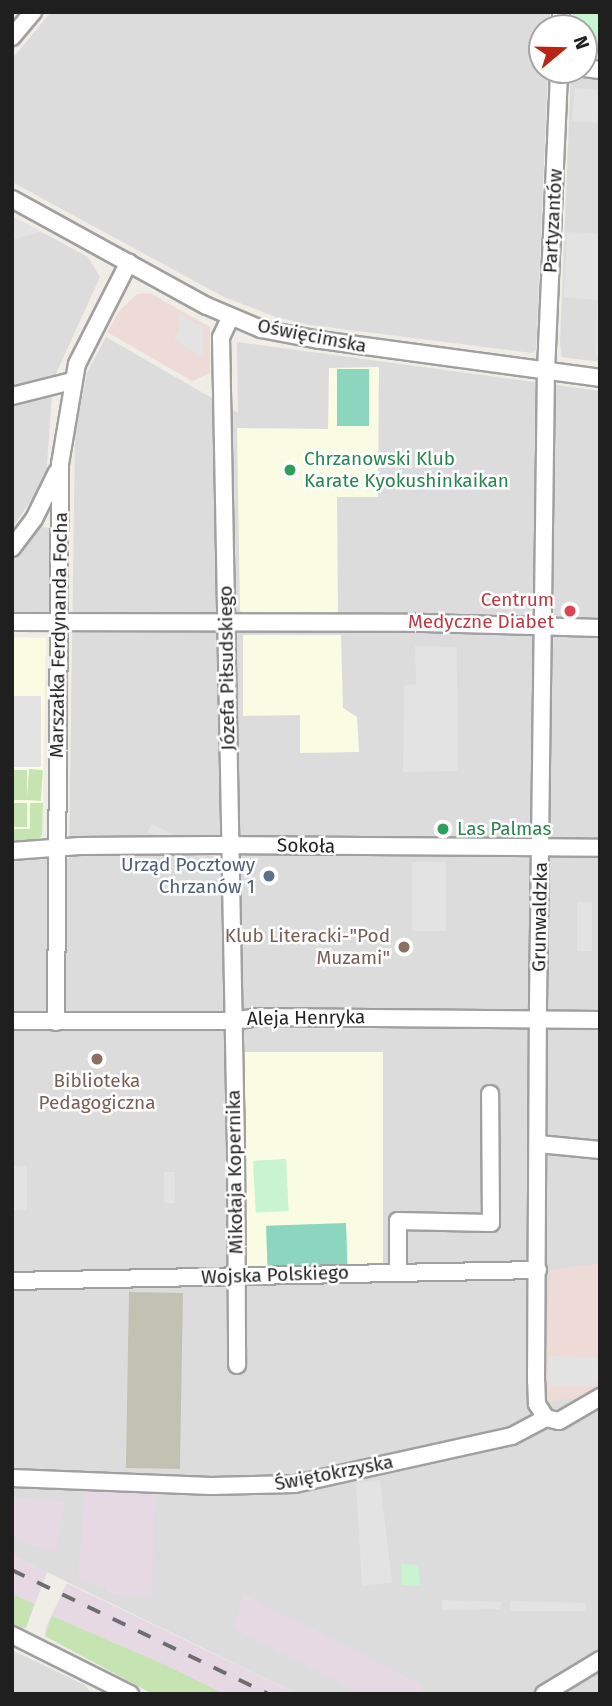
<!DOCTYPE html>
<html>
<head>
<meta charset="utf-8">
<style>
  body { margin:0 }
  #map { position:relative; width:612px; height:1706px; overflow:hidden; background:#efede6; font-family:"Fira Sans",sans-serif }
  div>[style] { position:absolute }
  .residential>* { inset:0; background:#dddcdc }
  .commercial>* { inset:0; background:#eedad7 }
  .industrial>* { inset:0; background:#e7d9e3 }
  .education>* { inset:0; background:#f9fce2; transform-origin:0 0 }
  .construction>* { inset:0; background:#c1c2b2; transform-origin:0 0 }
  .grass>* { inset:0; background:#c5e4b1; transform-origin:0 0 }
  .park>* { inset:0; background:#c8f4d0; transform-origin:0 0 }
  .pitch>* { inset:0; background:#8cd6c0; transform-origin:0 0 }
  .parking>* { inset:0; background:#e3e3e3; transform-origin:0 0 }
  .roads { filter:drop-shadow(2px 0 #a0a0a0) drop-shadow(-2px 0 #a0a0a0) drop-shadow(0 2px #a0a0a0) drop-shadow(0 -2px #a0a0a0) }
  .minor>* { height:16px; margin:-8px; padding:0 8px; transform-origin:8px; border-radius:8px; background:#fff }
  .rail>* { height:3.5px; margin-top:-1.75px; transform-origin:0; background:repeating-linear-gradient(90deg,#6d6d6d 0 14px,transparent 0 28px) }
  .dots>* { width:19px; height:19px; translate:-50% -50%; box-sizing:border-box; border:4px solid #fff; border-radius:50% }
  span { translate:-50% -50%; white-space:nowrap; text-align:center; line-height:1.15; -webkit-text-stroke:5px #fff; paint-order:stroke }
  .street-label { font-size:19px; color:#1f1f1f }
  .leisure-label { font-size:19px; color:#27864d }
  .left { translate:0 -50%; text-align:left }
  .health-label { font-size:19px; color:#be3a42 }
  .right { translate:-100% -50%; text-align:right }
  .service-label { font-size:19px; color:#4e5e75 }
  .education-label { font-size:19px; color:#785e54 }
  .frame { position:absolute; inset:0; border:14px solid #1f1f1f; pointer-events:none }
  .north { position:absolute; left:528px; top:14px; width:70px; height:70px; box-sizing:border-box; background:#fff; border:2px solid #a5a5a5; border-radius:50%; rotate:71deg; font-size:19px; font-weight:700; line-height:28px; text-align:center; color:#1f1f1f }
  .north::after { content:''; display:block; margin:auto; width:24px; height:32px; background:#ba2414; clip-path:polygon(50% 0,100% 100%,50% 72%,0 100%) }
</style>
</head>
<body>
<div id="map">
  <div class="residential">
    <div style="clip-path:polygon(51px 12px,550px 12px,549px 28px,542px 28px,542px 70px,548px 70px,536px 350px,532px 353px,311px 325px,276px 317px,224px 297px,12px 182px,12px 59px)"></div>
    <div style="clip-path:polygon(584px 58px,600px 60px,600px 362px,562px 357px,560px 344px,571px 70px,584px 70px)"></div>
    <div style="clip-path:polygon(12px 216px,88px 257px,100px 277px,53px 380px,46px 479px,12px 528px)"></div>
    <div style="clip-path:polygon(106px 337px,238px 413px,237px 342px,600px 391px,600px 1694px,297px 1694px,12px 1555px,12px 860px,69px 859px,75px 433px,87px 373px)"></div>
    <div style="clip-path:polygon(39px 527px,54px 528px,53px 613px,12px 613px,12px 558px)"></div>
    <div style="clip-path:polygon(12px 1650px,83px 1684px,93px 1694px,12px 1694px)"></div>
  </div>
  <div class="commercial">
    <div style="clip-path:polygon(150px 293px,210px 327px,210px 373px,192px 381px,107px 332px,120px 310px,137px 294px)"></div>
    <div style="clip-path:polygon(600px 1263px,600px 1383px,583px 1397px,545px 1402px,550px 1270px)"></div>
  </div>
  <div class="industrial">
    <div style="clip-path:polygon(85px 1490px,156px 1494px,151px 1598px,108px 1593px,105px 1587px,78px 1579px)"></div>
    <div style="clip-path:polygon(12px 1497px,65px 1502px,55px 1552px,12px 1539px)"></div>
    <div style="clip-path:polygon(12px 1555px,47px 1572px,26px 1628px,21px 1629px,12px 1624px)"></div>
    <div style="clip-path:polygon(67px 1583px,297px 1694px,153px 1694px,45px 1636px,46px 1627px)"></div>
    <div style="clip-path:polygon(244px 1595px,421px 1684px,417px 1694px,361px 1694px,233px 1628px)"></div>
  </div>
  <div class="education">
    <div style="clip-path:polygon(379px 367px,378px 497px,337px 497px,338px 613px,244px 614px,240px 611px,237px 428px,328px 429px,329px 368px)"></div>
    <div style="clip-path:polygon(243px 635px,341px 635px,343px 708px,357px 717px,359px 752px,300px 753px,300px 715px,243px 716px)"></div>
    <div style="clip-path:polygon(12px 637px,46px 638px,42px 835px,38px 840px,12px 840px)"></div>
    <div style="left:383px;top:1052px;width:218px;height:139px;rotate:90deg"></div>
  </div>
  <div class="construction">
    <div style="left:129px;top:1292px;width:54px;height:176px;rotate:1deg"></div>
  </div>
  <div class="grass">
    <div style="left:29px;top:769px;width:14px;height:31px;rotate:4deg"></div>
    <div style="left:12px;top:770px;width:15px;height:30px"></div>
    <div style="left:13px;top:803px;width:14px;height:24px"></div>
    <div style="clip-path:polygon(30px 803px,43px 803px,42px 835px,38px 840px,12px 840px,12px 829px,30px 829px)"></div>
    <div style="clip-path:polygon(12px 1594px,34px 1604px,26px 1628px,12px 1624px)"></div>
    <div style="clip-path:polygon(52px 1616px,165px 1665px,224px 1694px,153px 1694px,45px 1636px)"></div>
  </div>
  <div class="park">
    <div style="clip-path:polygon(573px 12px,600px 12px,600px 60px,584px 58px,584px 28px,572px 28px)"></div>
    <div style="left:286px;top:1159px;width:52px;height:33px;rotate:87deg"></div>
    <div style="clip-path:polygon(401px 1564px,418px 1565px,420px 1586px,402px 1585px)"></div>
  </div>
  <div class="pitch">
    <div style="left:337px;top:369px;width:32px;height:57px"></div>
    <div style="left:346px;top:1223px;width:47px;height:80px;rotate:88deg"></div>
  </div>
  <div class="parking">
    <div style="left:575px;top:88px;width:25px;height:33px;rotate:5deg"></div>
    <div style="clip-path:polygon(12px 216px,41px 232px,12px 240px)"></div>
    <div style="clip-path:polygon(567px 232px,600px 234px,600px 357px,596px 357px,597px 300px,564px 297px)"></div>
    <div style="clip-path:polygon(177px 313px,203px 327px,203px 358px,174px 340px,180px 326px)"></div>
    <div style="clip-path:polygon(226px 459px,234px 467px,237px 606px,228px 598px)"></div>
    <div style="clip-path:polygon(415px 646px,457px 647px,458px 771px,403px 772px,404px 685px,416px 684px)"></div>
    <div style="left:12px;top:696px;width:29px;height:71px"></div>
    <div style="left:207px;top:852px;width:9px;height:62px;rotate:117deg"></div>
    <div style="left:412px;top:862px;width:34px;height:69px"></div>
    <div style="left:577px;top:902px;width:15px;height:49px"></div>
    <div style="clip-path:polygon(392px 1020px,401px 1029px,280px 1029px,272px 1021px)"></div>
    <div style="left:12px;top:1166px;width:15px;height:44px"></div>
    <div style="left:164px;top:1172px;width:11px;height:31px"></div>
    <div style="clip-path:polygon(549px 1356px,597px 1357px,600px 1377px,594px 1386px,548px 1386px)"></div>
    <div style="clip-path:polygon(380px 1480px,392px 1583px,362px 1586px,356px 1483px)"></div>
    <div style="clip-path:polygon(442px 1600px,503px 1602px,499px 1609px,442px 1610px)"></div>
    <div style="clip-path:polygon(510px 1601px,585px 1603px,585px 1611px,510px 1611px)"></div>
  </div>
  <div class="roads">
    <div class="minor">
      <div style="left:561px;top:28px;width:16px;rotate:-90deg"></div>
      <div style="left:12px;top:37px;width:33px;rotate:-50deg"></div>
      <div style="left:584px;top:68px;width:16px;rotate:7deg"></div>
      <div style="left:12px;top:199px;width:222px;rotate:28.8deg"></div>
      <div style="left:207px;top:306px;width:59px;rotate:23.1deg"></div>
      <div style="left:261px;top:329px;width:60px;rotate:10.6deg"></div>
      <div style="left:320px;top:340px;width:283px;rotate:7.7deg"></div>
      <div style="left:230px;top:318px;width:21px;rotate:115deg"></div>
      <div style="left:221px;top:337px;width:811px;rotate:88.94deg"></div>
      <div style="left:236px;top:1148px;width:217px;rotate:89.7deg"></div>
      <div style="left:12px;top:396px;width:62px;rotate:-14deg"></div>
      <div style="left:12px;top:548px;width:36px;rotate:-53deg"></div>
      <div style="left:34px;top:519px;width:52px;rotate:-63.9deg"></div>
      <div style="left:12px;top:622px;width:411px;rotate:0.1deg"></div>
      <div style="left:423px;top:623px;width:177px;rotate:1.6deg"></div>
      <div style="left:12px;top:851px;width:68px;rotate:-4.2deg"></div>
      <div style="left:80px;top:846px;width:134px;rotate:-0.4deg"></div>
      <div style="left:214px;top:845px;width:386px;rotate:0.4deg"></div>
      <div style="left:12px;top:1021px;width:221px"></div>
      <div style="left:233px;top:1021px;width:24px;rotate:-9deg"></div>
      <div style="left:257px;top:1017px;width:343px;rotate:0.5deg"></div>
      <div style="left:56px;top:1022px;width:558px;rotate:-89.59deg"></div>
      <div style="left:60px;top:464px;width:101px;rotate:-80.4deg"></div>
      <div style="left:77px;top:364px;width:114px;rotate:-63deg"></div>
      <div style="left:539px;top:1144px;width:61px;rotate:5.6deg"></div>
      <div style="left:398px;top:1271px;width:50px;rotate:-90deg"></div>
      <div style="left:398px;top:1221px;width:93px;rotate:1.2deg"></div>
      <div style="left:491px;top:1223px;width:129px;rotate:-90.4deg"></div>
      <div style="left:12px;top:1281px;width:526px;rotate:-1.2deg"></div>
      <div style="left:546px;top:1418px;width:17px;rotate:-123deg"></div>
      <div style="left:537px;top:1404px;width:23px;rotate:-92deg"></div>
      <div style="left:536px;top:1381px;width:376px;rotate:-89.7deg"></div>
      <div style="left:538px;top:1005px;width:634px;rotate:-89.28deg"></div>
      <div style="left:546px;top:371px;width:301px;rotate:-87.5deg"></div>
      <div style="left:12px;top:1478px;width:199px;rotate:2.3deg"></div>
      <div style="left:211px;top:1486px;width:84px;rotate:-1.4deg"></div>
      <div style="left:295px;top:1484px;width:222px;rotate:-12.5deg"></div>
      <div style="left:512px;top:1436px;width:38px;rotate:-28deg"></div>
      <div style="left:546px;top:1418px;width:13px;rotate:13deg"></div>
      <div style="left:559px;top:1421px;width:48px;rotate:-30.3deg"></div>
      <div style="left:12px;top:1635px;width:132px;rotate:26.6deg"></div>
      <div style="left:544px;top:1694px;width:66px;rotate:-31.3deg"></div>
    </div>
  </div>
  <div class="rail">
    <div style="left:12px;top:1570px;width:285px;rotate:25.8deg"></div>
  </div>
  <div class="dots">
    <div style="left:290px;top:470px;background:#2e9e5b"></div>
    <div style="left:570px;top:611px;background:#e0444e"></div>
    <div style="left:443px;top:829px;background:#2e9e5b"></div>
    <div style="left:269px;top:876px;background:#5c6f8a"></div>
    <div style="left:404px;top:947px;background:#8d6e63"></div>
    <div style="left:97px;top:1059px;background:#8d6e63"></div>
  </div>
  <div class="street-label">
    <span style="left:553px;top:221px;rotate:-87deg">Partyzantów</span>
    <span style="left:312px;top:336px;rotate:11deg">Oświęcimska</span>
    <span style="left:59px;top:635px;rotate:-89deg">Marszałka Ferdynanda Focha</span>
    <span style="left:227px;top:668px;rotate:-91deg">Józefa Piłsudskiego</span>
    <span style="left:306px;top:846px;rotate:1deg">Sokoła</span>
    <span style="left:540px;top:917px;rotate:-89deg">Grunwaldzka</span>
    <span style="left:306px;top:1018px;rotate:-1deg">Aleja Henryka</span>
    <span style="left:235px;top:1172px;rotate:-91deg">Mikołaja Kopernika</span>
    <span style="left:275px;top:1275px;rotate:-2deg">Wojska Polskiego</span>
    <span style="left:334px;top:1473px;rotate:-11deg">Świętokrzyska</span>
  </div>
  <div class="leisure-label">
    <span class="left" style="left:304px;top:470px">Chrzanowski Klub<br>Karate Kyokushinkaikan</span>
    <span class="left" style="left:457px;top:829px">Las Palmas</span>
  </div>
  <div class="health-label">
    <span class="right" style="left:554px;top:611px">Centrum<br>Medyczne Diabet</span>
  </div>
  <div class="service-label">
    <span class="right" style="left:255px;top:876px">Urząd Pocztowy<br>Chrzanów 1</span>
  </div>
  <div class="education-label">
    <span class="right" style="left:390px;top:947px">Klub Literacki-"Pod<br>Muzami"</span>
    <span style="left:97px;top:1092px">Biblioteka<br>Pedagogiczna</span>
  </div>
  <div class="frame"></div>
  <div class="north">N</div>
</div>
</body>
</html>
